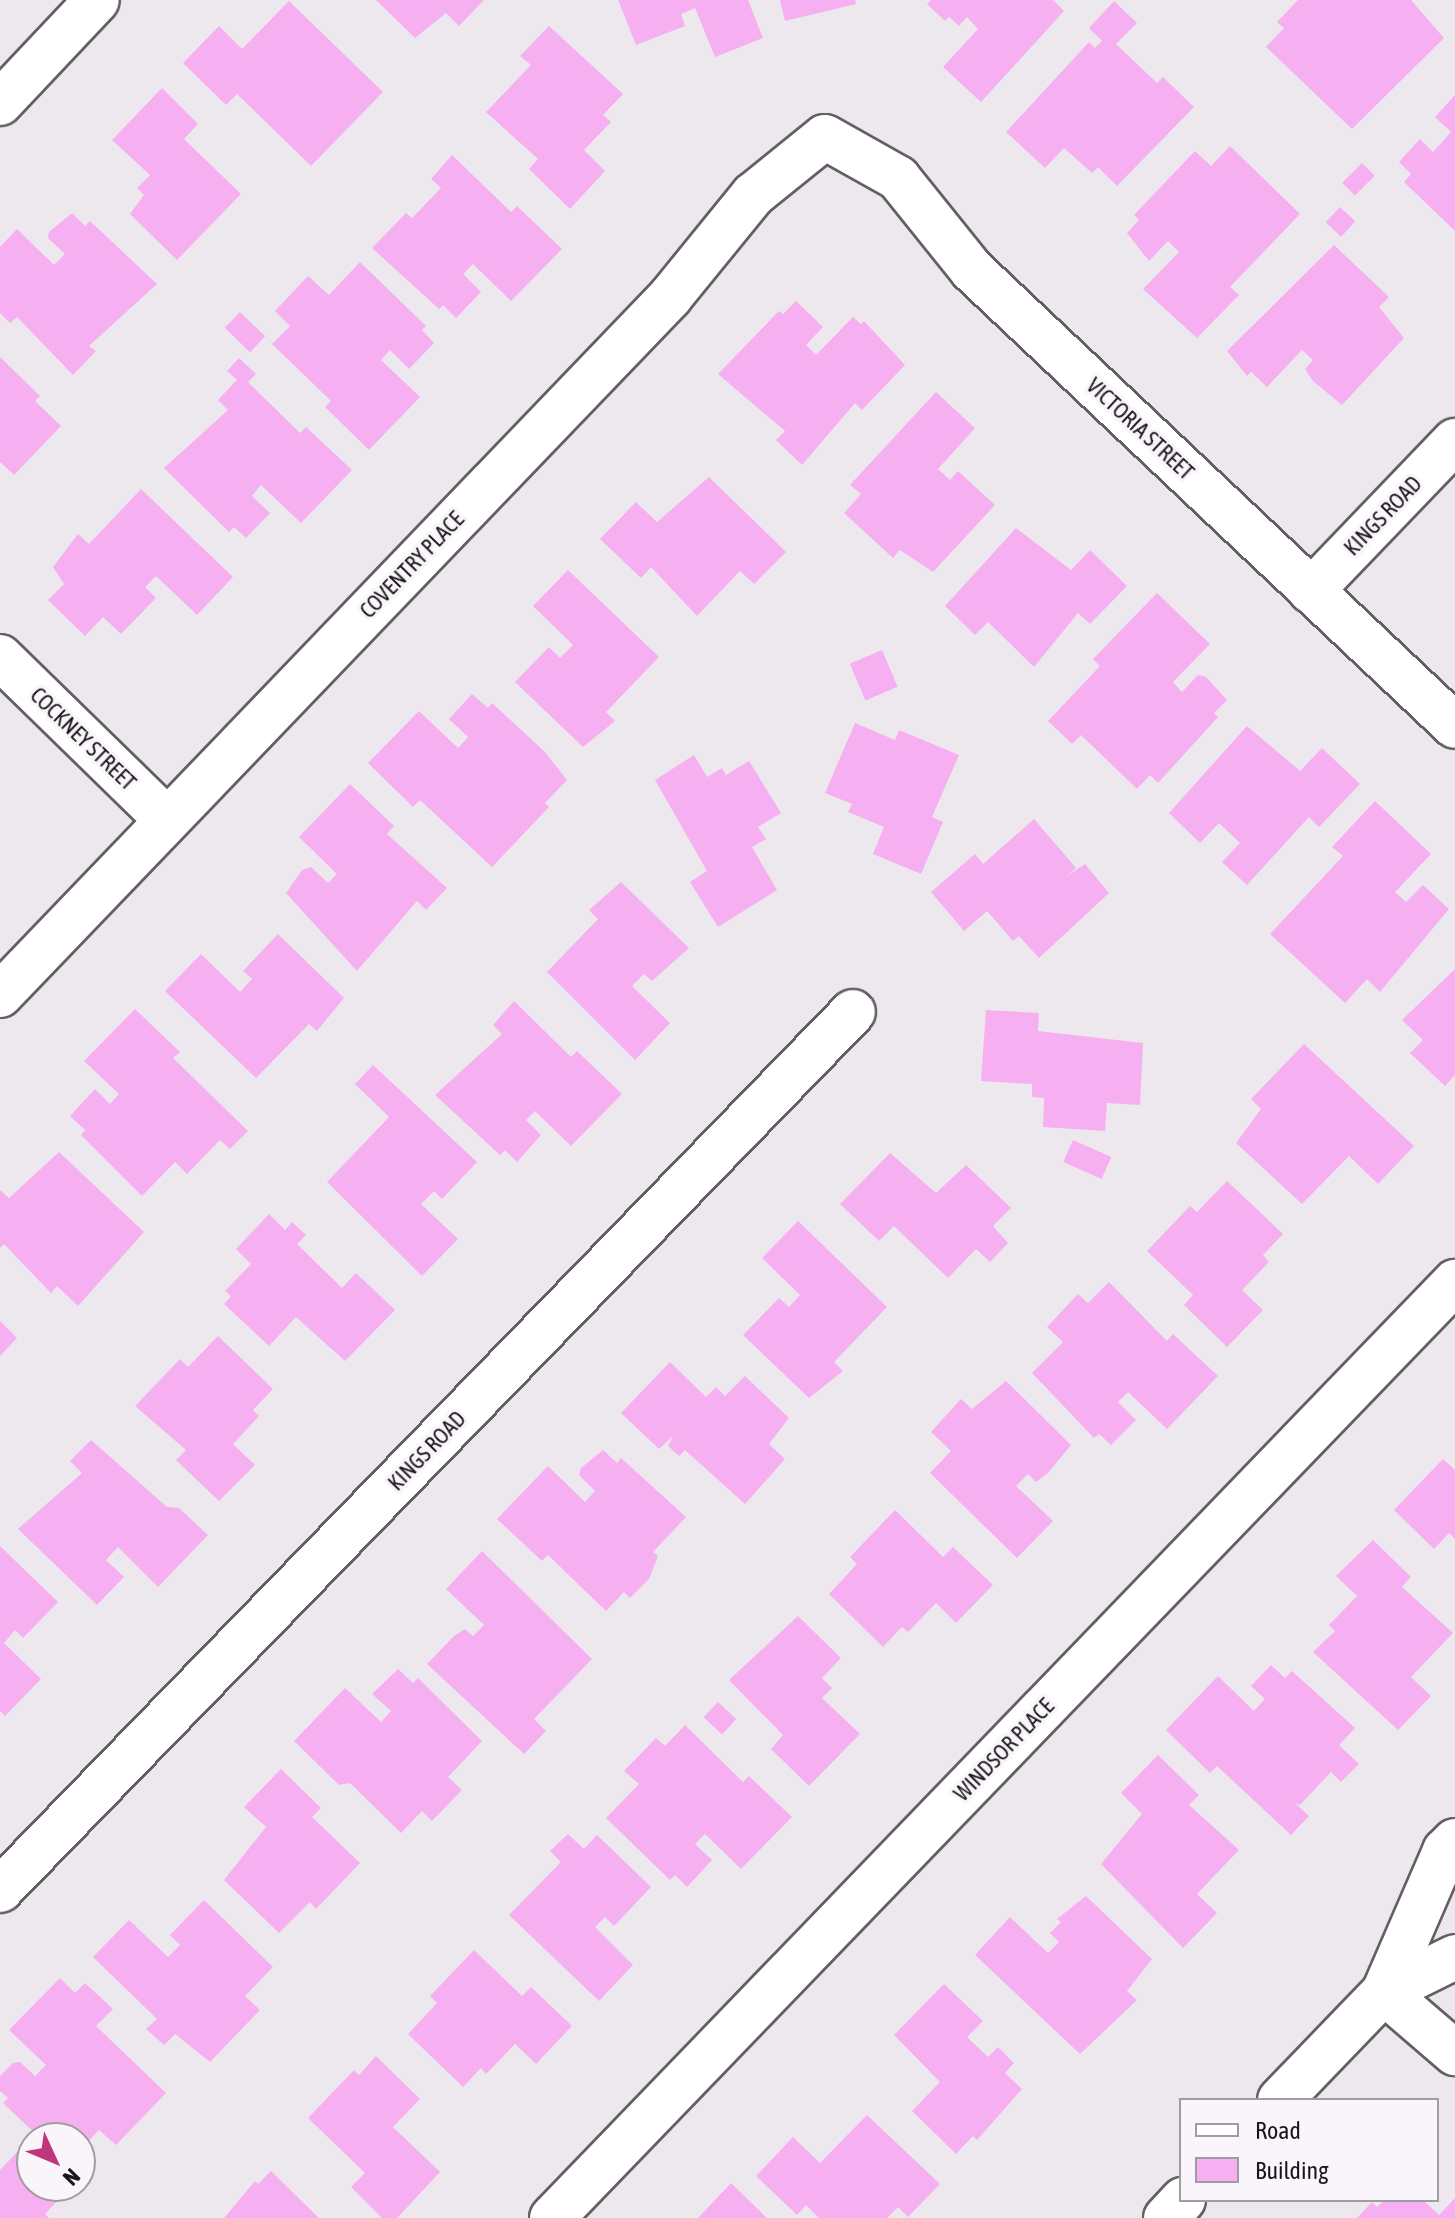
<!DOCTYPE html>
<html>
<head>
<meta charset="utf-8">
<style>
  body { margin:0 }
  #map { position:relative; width:1455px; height:2218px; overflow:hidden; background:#ede8ed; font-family:"Asap Condensed",sans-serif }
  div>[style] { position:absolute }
  .building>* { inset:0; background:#f6b0f2; transform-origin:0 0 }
  .roads { filter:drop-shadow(2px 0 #635f64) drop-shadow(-2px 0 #635f64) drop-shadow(0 2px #635f64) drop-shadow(0 -2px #635f64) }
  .street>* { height:44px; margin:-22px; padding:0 22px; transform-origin:22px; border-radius:22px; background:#fff }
  .primary>* { height:44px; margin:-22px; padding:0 22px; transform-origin:22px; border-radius:22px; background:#fff }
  span { translate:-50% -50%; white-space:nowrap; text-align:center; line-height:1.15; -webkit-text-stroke:7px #faf5fb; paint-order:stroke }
  .street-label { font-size:22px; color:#181618 }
  .legend { position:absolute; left:1179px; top:2098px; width:260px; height:104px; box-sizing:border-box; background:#faf5fb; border:2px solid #a09ca0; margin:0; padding:10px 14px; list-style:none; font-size:24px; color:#181618 }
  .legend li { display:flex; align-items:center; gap:16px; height:40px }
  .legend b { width:40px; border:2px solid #a09ca0 }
  .north { position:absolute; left:16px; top:2122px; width:80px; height:80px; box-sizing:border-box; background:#faf5fb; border:2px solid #a09ca0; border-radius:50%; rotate:134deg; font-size:22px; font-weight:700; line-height:32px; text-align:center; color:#181618 }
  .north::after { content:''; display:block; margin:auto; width:28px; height:36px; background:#bd377a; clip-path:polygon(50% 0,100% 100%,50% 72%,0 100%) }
</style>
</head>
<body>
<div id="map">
  <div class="building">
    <div style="clip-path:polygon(376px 0,484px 0,459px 26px,446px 13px,415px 38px)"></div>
    <div style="clip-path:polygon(618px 0,748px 0,763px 38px,715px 57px,695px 8px,681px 14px,685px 26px,636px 45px)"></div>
    <div style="clip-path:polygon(780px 0,855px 0,856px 4px,785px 21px)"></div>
    <div style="clip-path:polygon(931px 0,1053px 0,1064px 11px,981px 102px,943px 67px,978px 29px,967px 17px,959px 26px,949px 17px,945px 21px,927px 4px)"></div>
    <div style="clip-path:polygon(1298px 0,1411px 0,1444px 38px,1352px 129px,1266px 47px,1284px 28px,1277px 22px)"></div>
    <div style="clip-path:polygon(289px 1px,383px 92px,311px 166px,237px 94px,226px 105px,183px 63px,219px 26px,242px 49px)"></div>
    <div style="clip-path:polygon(1114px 1px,1137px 23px,1116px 44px,1157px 83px,1163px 77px,1194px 107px,1117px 186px,1098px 167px,1092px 173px,1064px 148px,1045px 168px,1006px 132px,1089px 42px,1095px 48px,1102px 41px,1089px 28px)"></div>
    <div style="clip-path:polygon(549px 26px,623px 94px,603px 115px,611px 122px,584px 150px,605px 171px,570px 209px,529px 169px,538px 159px,486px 112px,531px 65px,520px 56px)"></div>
    <div style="clip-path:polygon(162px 88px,198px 124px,184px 139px,241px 194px,177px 260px,130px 214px,144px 195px,137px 188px,150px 175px,112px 140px)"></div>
    <div style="clip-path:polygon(1455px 95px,1455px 231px,1404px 182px,1411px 174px,1399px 162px,1420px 139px,1433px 152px,1451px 132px,1435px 117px)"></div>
    <div style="clip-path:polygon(1230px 146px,1300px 214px,1230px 287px,1239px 295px,1197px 338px,1143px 289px,1179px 252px,1168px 241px,1149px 261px,1127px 233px,1139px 220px,1134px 215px,1195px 151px,1211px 166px)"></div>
    <div style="clip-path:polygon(452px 155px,511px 212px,517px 206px,562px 249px,511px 301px,473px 264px,463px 274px,481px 292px,456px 318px,443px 305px,439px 309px,372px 248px,406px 213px,412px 218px,441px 188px,431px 179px)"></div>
    <div style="left:1362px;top:163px;width:18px;height:28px;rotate:45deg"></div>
    <div style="left:1340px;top:207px;width:21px;height:21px;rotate:43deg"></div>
    <div style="clip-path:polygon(72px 213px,85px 226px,90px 221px,157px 284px,89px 346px,96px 351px,73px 375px,17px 317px,10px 323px,0 313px,0 247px,17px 229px,54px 265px,65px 254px,48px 238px,49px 232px)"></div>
    <div style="clip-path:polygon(1334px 245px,1389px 297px,1379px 307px,1404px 338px,1342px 405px,1313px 381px,1305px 369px,1313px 360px,1302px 350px,1267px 387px,1251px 372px,1247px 376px,1227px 351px)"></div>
    <div style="clip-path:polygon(360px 262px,426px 326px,422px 330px,434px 343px,409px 369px,390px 350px,381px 360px,420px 397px,369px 450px,325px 407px,331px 401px,272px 344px,290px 326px,275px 311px,308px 276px,329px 295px)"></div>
    <div style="clip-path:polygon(796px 301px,823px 327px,806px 345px,816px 355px,853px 317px,861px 324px,864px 321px,905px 365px,862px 410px,855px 403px,802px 465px,776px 440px,785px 431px,718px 374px,779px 311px,783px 314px)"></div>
    <div style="left:240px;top:312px;width:35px;height:22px;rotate:44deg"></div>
    <div style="clip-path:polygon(0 357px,40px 396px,35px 401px,61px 426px,14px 475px,0 462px)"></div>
    <div style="clip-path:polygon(239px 358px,256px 374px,248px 382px,300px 433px,306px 427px,352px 470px,301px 523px,261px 485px,252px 496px,270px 513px,246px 538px,234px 527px,229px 532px,164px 468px,228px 410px,218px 400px,237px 380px,227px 371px)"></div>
    <div style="clip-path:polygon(936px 392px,975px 428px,938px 469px,950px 480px,958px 471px,995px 505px,933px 572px,900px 550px,893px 558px,844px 513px,861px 494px,850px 485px)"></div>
    <div style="clip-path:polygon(709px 477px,786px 552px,754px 584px,740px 571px,697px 616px,651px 567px,641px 578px,600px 539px,636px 502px,657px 522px)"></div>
    <div style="clip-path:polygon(141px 489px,233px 577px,197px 615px,156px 576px,145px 587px,156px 598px,121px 634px,103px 617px,85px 636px,48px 600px,64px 584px,53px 567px,78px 534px,89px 544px)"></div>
    <div style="clip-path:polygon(1016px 528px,1071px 570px,1090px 550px,1127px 586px,1090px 624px,1078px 613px,1034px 667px,988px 622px,975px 635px,945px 606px)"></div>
    <div style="clip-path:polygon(568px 570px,659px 657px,606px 712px,615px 721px,583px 747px,515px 682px,549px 647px,560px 658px,573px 645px,533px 606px)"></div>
    <div style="clip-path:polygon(1157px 593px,1210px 644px,1173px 682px,1182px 692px,1198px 675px,1206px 677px,1227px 700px,1214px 713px,1218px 717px,1158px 783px,1150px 775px,1137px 789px,1081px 735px,1072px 744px,1048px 721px,1100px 666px,1093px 659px)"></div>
    <div style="left:882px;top:650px;width:40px;height:35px;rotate:67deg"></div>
    <div style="clip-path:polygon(472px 694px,488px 708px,492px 703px,545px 752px,567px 780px,545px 803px,549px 807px,492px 867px,420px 800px,413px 807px,368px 763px,419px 711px,458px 748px,468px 737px,449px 719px)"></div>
    <div style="clip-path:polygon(855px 723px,895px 740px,899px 730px,959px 755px,932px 817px,943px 822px,921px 874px,873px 854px,884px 827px,848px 812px,852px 804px,825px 793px)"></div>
    <div style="clip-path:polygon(1247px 726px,1300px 771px,1322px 748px,1360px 784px,1319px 827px,1309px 817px,1247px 885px,1222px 862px,1240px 843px,1219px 823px,1200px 843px,1169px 813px)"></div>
    <div style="clip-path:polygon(694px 755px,707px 777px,722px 768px,726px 775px,749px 761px,781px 813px,758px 827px,766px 839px,752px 847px,777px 890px,718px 927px,690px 882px,707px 871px,655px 780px)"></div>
    <div style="clip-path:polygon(350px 784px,394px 826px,387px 834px,447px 888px,426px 910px,417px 901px,357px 971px,286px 893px,302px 870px,311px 867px,328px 883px,337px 874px,299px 837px)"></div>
    <div style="clip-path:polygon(1375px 801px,1431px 854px,1395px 892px,1406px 902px,1423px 885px,1449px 909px,1380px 992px,1367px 979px,1345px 1003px,1270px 934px,1343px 856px,1332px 847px)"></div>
    <div style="clip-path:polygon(1034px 819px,1076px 868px,1067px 876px,1085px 864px,1109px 893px,1039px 958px,1019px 936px,1013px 941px,987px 911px,964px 931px,931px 892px,975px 854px,983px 864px)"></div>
    <div style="clip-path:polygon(621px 882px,689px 948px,652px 981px,644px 974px,632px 986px,670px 1023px,635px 1060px,547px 972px,598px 919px,589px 910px)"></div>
    <div style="clip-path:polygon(278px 934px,344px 998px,317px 1031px,309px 1024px,256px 1078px,165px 991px,201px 954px,240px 992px,252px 979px,243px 971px)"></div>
    <div style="clip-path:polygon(1455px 969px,1455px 1075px,1445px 1086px,1410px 1053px,1423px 1040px,1402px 1020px)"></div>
    <div style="clip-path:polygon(514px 1001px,571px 1057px,577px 1051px,622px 1094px,571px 1146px,535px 1111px,526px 1120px,541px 1135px,517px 1162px,505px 1150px,500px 1155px,435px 1095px,502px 1034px,493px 1025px)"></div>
    <div style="clip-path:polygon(135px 1009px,180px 1052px,173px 1058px,248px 1131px,230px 1149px,220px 1140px,187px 1174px,175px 1162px,142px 1196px,81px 1135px,85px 1130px,70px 1116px,95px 1089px,110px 1104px,119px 1094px,84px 1061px)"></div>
    <div style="clip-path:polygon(986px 1010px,1039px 1013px,1038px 1031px,1143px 1043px,1140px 1105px,1107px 1103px,1105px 1131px,1043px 1127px,1044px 1098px,1032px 1097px,1032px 1084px,981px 1081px)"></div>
    <div style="clip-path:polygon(1304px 1044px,1414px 1146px,1378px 1184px,1349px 1156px,1302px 1204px,1236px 1143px,1261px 1109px,1251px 1099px)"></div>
    <div style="clip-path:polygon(373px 1065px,477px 1162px,442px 1199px,434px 1191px,421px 1204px,458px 1239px,422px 1276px,327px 1182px,389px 1117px,355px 1084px)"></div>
    <div style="left:1073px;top:1140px;width:42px;height:24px;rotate:24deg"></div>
    <div style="clip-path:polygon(59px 1152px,144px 1232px,78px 1306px,57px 1286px,51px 1293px,4px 1244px,0 1248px,0 1190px,9px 1198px)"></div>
    <div style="clip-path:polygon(890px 1153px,936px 1193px,966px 1165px,1011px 1208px,993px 1226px,1008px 1243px,990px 1262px,976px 1249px,948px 1278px,894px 1226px,879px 1241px,840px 1204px)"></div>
    <div style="clip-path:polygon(1227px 1181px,1283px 1234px,1263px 1255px,1269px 1262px,1242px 1290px,1263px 1310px,1227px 1347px,1184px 1305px,1193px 1295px,1147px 1251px,1190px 1206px,1197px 1212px)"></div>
    <div style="clip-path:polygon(269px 1214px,285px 1230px,292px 1222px,306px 1235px,297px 1244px,342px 1288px,356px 1273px,395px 1310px,345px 1361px,296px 1317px,269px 1346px,224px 1304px,231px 1296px,225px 1291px,251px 1264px,236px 1249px)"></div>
    <div style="clip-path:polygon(798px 1221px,887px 1307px,834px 1362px,843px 1371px,809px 1398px,743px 1335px,779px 1298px,789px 1307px,800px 1295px,762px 1258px)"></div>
    <div style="clip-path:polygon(1109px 1282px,1167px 1341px,1173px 1334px,1218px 1376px,1167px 1429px,1128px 1392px,1118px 1402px,1136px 1420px,1111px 1445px,1099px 1434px,1094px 1438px,1032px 1373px,1063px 1342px,1047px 1327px,1078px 1294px,1088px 1303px)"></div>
    <div style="clip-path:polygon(0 1321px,17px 1338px,0 1356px)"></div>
    <div style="clip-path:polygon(218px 1336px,273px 1389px,253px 1410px,259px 1416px,233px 1444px,255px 1465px,219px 1501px,176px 1460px,186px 1450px,135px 1406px,180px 1359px,188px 1367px)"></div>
    <div style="clip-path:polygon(670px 1362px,706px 1397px,716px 1387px,725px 1396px,745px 1376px,789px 1418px,769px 1444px,785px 1459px,745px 1504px,685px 1450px,679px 1456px,668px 1446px,673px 1436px,659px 1449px,621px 1413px)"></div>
    <div style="clip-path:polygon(1006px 1381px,1071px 1445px,1048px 1473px,1036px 1482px,1028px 1474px,1016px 1486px,1053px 1521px,1017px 1558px,930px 1473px,951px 1451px,931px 1432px,961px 1399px,972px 1409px)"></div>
    <div style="clip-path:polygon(91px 1440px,167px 1507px,179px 1508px,208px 1535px,158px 1587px,118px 1547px,106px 1560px,124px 1577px,97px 1605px,18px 1529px,82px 1473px,70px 1461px)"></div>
    <div style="clip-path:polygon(603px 1450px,617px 1463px,621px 1458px,686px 1517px,653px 1552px,658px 1556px,649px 1579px,630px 1598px,624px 1592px,606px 1611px,548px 1555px,542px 1561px,497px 1519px,548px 1466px,585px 1502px,595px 1491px,579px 1475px,581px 1468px)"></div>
    <div style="clip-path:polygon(1443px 1459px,1455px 1470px,1455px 1539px,1449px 1533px,1434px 1549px,1394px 1510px)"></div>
    <div style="clip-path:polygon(895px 1510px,943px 1557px,953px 1547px,993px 1585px,956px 1623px,936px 1603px,908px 1632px,902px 1627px,883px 1647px,829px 1594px,857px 1564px,850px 1557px)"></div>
    <div style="clip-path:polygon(1373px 1540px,1411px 1577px,1402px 1587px,1453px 1633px,1411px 1677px,1431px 1696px,1398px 1730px,1313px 1652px,1335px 1631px,1329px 1625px,1357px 1596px,1336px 1576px)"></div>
    <div style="clip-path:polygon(0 1546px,58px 1602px,23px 1638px,15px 1630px,4px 1643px,41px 1679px,5px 1716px,0 1711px)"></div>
    <div style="clip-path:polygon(482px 1551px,592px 1659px,534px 1719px,546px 1731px,524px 1754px,427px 1664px,454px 1636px,465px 1629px,473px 1636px,484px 1625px,446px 1589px)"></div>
    <div style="clip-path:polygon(798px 1616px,841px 1658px,822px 1678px,832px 1688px,822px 1698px,860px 1734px,809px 1786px,771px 1749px,783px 1735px,729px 1680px)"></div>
    <div style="clip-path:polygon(1271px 1665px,1285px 1678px,1292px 1671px,1355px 1728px,1339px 1745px,1359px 1764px,1341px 1782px,1331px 1772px,1300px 1805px,1294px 1802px,1309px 1816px,1291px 1835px,1217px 1766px,1210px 1773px,1166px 1730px,1218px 1676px,1254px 1711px,1265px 1699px,1251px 1686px)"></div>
    <div style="clip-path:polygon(398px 1669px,413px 1683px,418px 1678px,482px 1741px,448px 1777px,462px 1790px,432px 1821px,422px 1811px,401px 1833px,350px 1783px,339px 1785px,294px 1741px,345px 1688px,381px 1722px,391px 1711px,372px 1694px)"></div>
    <div style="left:718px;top:1702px;width:25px;height:21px;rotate:43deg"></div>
    <div style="clip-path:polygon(685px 1725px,743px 1782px,749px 1776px,792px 1817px,741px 1869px,705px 1834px,695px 1844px,712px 1860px,687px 1887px,675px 1875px,670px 1880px,606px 1818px,639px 1784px,624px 1771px,656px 1738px,665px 1746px)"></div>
    <div style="clip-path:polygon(1158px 1755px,1199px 1795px,1189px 1805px,1239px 1850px,1197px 1894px,1217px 1913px,1183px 1948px,1101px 1864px,1142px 1814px,1121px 1793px)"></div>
    <div style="clip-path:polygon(281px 1769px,321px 1808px,312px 1817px,360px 1863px,316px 1909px,310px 1902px,279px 1933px,224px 1880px,266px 1827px,244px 1807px)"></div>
    <div style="clip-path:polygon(568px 1834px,584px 1849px,597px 1835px,651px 1887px,614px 1926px,605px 1917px,595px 1927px,633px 1965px,599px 2001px,509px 1915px,561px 1862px,550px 1851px)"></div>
    <div style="clip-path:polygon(1086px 1896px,1152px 1959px,1127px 1991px,1137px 2000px,1080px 2054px,975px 1955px,1010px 1917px,1048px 1953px,1059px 1942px,1050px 1933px,1061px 1922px,1057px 1919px)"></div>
    <div style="clip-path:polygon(204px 1900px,273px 1967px,245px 1996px,260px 2010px,210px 2062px,175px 2034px,164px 2045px,146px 2029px,157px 2019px,93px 1957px,129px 1920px,168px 1957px,180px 1945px,170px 1935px)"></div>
    <div style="clip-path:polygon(474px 1950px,522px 1996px,531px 1987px,572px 2026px,536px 2064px,515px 2044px,486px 2074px,481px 2068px,463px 2087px,408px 2034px,437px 2003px,430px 1996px)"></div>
    <div style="clip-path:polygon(60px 1978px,75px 1993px,85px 1983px,113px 2009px,96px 2026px,166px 2093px,116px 2145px,99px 2130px,80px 2150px,80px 2138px,40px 2138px,3px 2103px,8px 2098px,0 2091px,0 2076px,13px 2063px,20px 2062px,35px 2076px,46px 2065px,9px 2030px)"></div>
    <div style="clip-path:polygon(944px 1984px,983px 2021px,967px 2037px,988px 2057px,998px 2047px,1014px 2063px,1005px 2073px,1022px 2089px,977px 2140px,973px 2136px,956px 2154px,912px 2111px,940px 2082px,894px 2035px)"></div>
    <div style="clip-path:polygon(376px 2056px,420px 2099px,393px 2127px,440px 2172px,397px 2218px,382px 2218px,351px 2187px,365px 2173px,308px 2118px,354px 2070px,359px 2075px)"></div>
    <div style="clip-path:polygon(867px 2115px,940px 2184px,908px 2217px,898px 2207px,887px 2218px,819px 2218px,806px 2205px,797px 2215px,756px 2176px,793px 2137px,820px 2163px)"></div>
    <div style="clip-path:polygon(17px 2152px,32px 2167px,32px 2186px,52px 2186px,62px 2196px,45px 2214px,49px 2218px,0 2218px,0 2170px)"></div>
    <div style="clip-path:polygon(271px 2171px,319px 2218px,224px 2218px,255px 2181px,258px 2184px)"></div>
    <div style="clip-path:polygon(731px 2183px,767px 2218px,698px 2218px)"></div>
    <div style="clip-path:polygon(1455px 2198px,1455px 2218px,1357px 2218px,1372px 2202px,1377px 2207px,1384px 2200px,1423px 2200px,1439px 2215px)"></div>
  </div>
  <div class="roads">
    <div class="street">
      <div style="left:0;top:103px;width:141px;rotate:-46.7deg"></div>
      <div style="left:1311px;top:591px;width:208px;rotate:-46.2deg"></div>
      <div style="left:0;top:657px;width:233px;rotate:44.3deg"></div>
      <div style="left:0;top:995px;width:968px;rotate:-46.17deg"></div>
      <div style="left:670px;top:297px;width:132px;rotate:-50.9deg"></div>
      <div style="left:753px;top:195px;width:92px;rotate:-38.9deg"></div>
      <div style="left:825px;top:137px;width:84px;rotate:29.3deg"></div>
      <div style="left:898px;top:178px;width:118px;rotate:51.2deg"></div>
      <div style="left:972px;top:270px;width:664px;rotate:43.35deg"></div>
      <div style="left:0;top:1890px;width:1224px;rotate:-45.83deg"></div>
      <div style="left:1384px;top:1992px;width:94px;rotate:40.7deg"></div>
      <div style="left:552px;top:2218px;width:1301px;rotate:-46.03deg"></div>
    </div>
    <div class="primary">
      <div style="left:1384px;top:1992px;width:154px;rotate:-66.6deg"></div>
      <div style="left:1445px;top:1851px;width:14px;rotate:-45deg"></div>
      <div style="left:1280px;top:2100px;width:150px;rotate:-46.1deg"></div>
      <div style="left:1384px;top:1992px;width:79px;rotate:-26.2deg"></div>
      <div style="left:1166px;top:2218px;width:25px;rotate:-47deg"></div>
    </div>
  </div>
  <div class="street-label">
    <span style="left:1140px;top:429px;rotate:43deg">VICTORIA STREET</span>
    <span style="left:1383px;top:516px;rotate:-46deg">KINGS ROAD</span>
    <span style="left:412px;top:565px;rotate:-46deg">COVENTRY PLACE</span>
    <span style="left:83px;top:739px;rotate:44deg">COCKNEY STREET</span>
    <span style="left:427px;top:1451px;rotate:-46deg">KINGS ROAD</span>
    <span style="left:1004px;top:1750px;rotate:-46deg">WINDSOR PLACE</span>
  </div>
  <ul class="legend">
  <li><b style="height:10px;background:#fff"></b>Road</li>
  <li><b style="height:22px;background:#f6b0f2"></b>Building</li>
  </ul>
  <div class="north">N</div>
</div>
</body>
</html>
